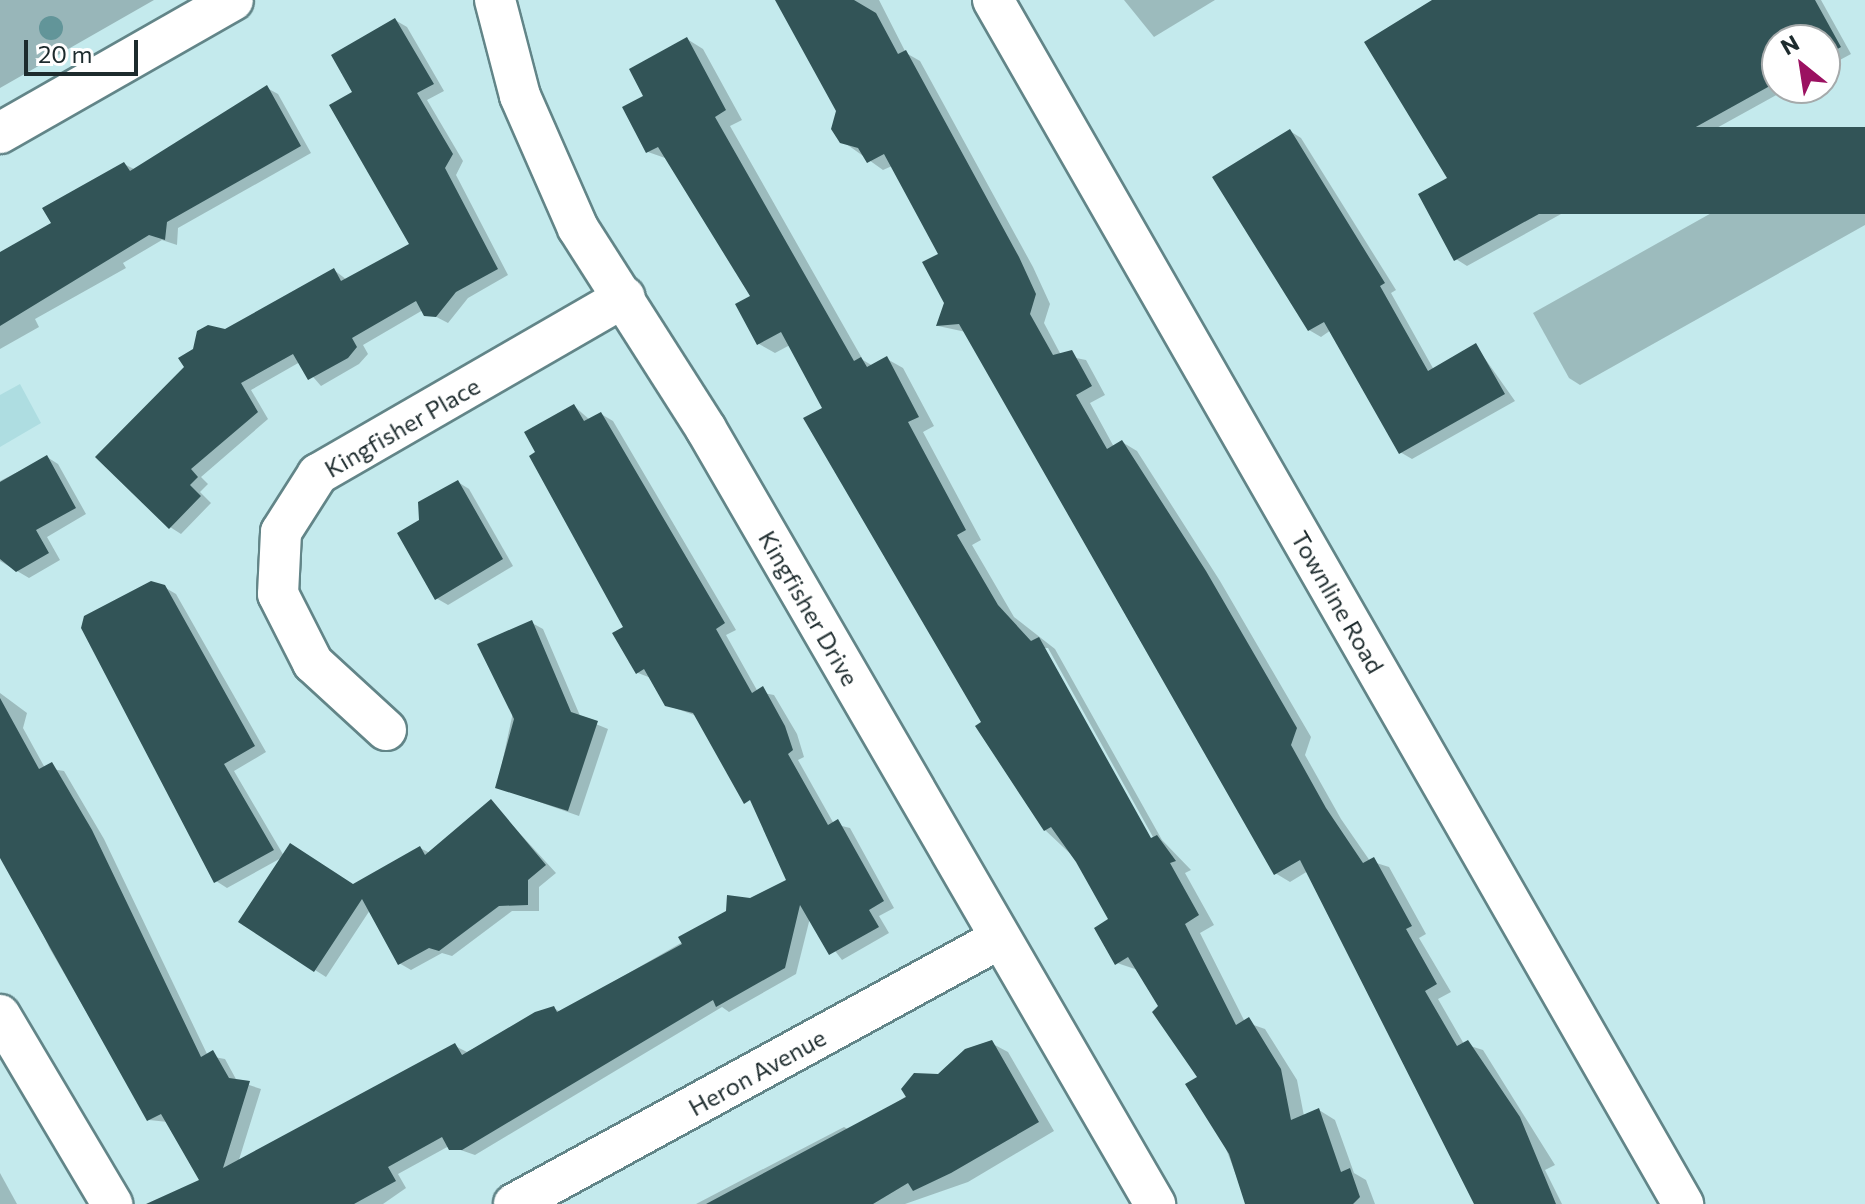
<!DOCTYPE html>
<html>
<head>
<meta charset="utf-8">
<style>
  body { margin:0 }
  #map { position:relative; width:1865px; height:1204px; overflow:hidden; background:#c4eaed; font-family:Commissioner,sans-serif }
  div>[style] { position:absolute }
  .built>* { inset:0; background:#aedde1 }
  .green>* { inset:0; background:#98b6b9 }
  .shadow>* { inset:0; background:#0003 }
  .building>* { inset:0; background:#325457; transform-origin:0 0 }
  .roads { filter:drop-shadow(2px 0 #628588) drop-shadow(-2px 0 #628588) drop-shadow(0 2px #628588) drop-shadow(0 -2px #628588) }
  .minor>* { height:40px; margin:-20px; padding:0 20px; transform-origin:20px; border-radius:20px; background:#fff }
  .trees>* { width:24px; height:24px; margin:-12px; border-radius:50%; background:#629599 }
  span { translate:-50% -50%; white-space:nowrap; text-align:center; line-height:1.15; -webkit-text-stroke:8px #fff; paint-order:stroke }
  .street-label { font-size:24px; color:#1d2b2d }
  .north { position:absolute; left:1761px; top:24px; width:80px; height:80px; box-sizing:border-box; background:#fff; border:2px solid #a5aaab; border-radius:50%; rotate:330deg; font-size:22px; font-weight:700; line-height:32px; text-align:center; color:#1d2b2d }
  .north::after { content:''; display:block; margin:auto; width:28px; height:36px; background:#9b1161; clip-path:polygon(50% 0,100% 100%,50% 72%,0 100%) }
  .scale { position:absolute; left:24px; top:40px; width:114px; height:36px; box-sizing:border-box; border:4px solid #1d2b2d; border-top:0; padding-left:10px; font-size:24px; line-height:28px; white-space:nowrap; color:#1d2b2d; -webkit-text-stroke:6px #fff; paint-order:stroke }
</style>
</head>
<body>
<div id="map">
  <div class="built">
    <div style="clip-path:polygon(20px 384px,41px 423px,0 447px,0 395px)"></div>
  </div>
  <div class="green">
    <div style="clip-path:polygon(0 0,154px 0,0 88px)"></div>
  </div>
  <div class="shadow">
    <div style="clip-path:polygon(778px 0,879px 0,906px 53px,920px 61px,1033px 267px,1050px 304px,1044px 323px,1061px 355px,1086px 360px,1105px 395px,1090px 403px,1114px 447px,1122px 442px,1137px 451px,1220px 581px,1311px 737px,1305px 755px,1341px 819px,1370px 861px,1389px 867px,1426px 934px,1419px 938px,1451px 992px,1438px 999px,1464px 1044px,1483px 1050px,1555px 1165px,1545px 1170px,1562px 1204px,1476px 1204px,1308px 871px,1290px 882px,1275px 873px,966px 332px,938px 326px,947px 302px,941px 254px,892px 166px,883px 170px,842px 141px,838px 111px)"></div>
    <div style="clip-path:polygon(1124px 0,1215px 0,1154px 37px)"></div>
    <div style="clip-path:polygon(1441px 0,1821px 0,1851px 54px,1825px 68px,1825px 40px,1777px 40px,1777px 88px,1789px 88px,1467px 266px,1456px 259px)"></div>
    <div style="clip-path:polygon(395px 20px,407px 27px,444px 91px,427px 100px,463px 161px,456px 175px,508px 275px,468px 298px,448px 323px,423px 310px,363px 345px,368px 354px,359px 364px,321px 386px,300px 362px,251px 390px,268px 419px,201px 477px,208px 484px,200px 492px,211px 503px,181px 534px,170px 527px,226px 332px,334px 270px,347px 280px,412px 244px,355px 93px)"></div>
    <div style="clip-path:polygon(evenodd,687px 39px,703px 49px,742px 120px,730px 126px,863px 360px,873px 366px,887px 359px,903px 368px,934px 426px,923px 432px,981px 540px,972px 545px,1014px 617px,1055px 649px,1162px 840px,1191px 870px,1185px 873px,1214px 925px,1200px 933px,1245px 1022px,1265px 1029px,1297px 1080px,1304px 1116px,1319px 1110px,1335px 1120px,1354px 1173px,1366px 1180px,1375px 1204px,1247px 1204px,1199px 1078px,1138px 970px,1117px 963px,1111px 920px,1078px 861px,1045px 830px,790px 345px,775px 353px,759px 344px,753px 296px,668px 159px,648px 152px,646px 96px,687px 39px,1043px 648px,1048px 648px,1158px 846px,1154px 847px,1043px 648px)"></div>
    <div style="clip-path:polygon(267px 88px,278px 94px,311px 153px,178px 228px,177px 245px,162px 240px,123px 263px,126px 268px,35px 319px,39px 327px,0 349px,0 255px,54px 224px,124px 164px,136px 170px)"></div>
    <div style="clip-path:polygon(1865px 127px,1865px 225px,1580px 385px,1569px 378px,1533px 313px)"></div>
    <div style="clip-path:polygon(1290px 131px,1301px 138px,1396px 290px,1391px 293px,1434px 370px,1476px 346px,1515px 401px,1412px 459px,1400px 452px,1331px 330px,1321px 337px,1309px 330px)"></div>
    <div style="clip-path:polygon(574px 406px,590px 420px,601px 414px,613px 421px,736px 630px,726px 635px,758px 692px,774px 695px,797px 734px,804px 757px,798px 760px,834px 824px,850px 828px,894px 908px,879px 916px,889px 933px,842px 960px,810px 918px,796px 974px,729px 1012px,722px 1007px,475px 1155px,449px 1146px,398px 1174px,406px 1188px,383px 1204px,188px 1204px,201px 1180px,168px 1122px,149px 1120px,50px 949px,0 843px,0 693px,27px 713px,23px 728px,45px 768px,64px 771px,104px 839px,208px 1056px,225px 1059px,237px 1081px,261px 1089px,238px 1163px,455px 1046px,467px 1052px,553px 1008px,561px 1012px,789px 881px,756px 808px,697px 716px,666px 705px,651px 678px,638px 673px)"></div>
    <div style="clip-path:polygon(47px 457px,58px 464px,86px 514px,47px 537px,60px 560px,29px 578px,0 561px,0 481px)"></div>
    <div style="clip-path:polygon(458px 482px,469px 489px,513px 566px,448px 605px,436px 598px,421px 521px)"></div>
    <div style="clip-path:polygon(164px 587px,176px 594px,266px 752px,234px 771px,284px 856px,354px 885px,420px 848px,430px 853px,491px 802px,556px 873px,539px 887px,539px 911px,512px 911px,452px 956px,442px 953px,411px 970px,399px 963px,370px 910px,326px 977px,315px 970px,283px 857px,227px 888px,216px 881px)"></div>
    <div style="clip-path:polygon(532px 623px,543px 629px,581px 718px,608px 729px,579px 816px,497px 787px)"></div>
    <div style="clip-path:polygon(991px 1043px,1008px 1052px,1054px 1131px,968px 1182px,905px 1204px,696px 1204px,844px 1127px,851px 1131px)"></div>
    <div style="clip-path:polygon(0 1173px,17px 1204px,0 1204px)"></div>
  </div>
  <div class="building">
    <div style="clip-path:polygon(775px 0,854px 0,876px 13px,898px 54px,906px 50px,1019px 257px,1036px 294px,1030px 314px,1053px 355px,1072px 350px,1092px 386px,1076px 395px,1107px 449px,1122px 440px,1206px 571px,1297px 728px,1291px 745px,1326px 808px,1363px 863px,1374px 857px,1412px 926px,1406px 929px,1437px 984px,1425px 991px,1457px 1046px,1468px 1040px,1520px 1117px,1556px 1204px,1474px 1204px,1300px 860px,1274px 875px,959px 324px,936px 326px,944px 303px,922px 262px,938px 254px,884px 154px,867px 163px,858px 148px,840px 143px,831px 129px,836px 111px)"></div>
    <div style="clip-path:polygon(1432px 0,1815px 0,1841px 47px,1825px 56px,1825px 40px,1777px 40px,1777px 82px,1454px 261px,1418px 194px,1447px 178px,1364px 42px)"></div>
    <div style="clip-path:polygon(395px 18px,434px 84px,417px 93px,453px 154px,445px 168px,498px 269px,456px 292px,436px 317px,424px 316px,416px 301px,352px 338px,357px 347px,348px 358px,308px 380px,293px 354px,241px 383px,258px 412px,191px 469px,198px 477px,190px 485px,201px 496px,169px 529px,95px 457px,184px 367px,178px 358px,193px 349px,197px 331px,208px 325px,225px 329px,334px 268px,341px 281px,409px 244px,329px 105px,352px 92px,331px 55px)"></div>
    <div style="clip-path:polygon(687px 37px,726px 110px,715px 117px,854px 361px,861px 357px,867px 367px,887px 356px,919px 417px,908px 422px,966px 530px,957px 535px,998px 605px,1031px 641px,1039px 637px,1151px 838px,1157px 835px,1176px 861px,1170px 863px,1199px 915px,1185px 924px,1236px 1025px,1249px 1017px,1281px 1069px,1291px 1120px,1319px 1108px,1341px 1172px,1350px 1168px,1360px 1197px,1353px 1204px,1245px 1204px,1229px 1154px,1185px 1084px,1197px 1077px,1152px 1012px,1158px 1006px,1128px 957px,1115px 965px,1094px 928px,1108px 919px,1076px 862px,1051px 827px,1044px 831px,975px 726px,981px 722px,803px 418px,822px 408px,781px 332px,757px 345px,735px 304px,750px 296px,658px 147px,646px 153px,622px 107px,643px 96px,629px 69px)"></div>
    <div style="clip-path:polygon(267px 85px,301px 146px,167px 222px,165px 240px,149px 235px,0 326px,0 252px,51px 223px,42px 208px,124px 162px,130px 171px)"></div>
    <div style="left:1865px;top:127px;width:87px;height:383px;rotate:90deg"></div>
    <div style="clip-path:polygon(1290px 129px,1385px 283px,1380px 286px,1428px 371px,1476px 343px,1505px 394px,1399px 454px,1324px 322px,1308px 331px,1212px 177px)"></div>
    <div style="clip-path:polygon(574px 404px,584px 421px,601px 412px,725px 623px,716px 629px,752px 693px,763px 686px,785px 726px,793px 750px,788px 754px,828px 825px,838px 819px,884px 901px,869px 910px,879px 927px,829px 955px,800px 905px,785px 968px,716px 1007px,713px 1000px,462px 1150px,449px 1150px,442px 1137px,388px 1167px,396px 1181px,354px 1204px,146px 1204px,199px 1180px,161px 1114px,147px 1121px,0 858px,0 698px,39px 769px,52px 762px,92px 830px,201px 1057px,213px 1050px,229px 1078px,250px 1081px,223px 1168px,455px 1043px,462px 1055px,535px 1012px,554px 1006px,557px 1012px,682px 944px,678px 937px,726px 911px,727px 895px,750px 898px,786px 880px,750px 800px,744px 804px,693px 713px,665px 706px,644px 669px,636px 674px,612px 633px,623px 627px,529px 456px,535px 452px,524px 432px)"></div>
    <div style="clip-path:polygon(47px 455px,76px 508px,36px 530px,49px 553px,16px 572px,0 559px,0 482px)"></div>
    <div style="clip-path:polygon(458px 480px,503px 559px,435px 600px,397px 533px,419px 520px,418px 502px)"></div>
    <div style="clip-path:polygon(151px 581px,165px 585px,255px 746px,224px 764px,274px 850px,214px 883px,81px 628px,84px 616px)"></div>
    <div style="clip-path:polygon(532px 620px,571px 712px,598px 721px,568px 811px,495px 788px,514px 719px,477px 644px)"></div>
    <div style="clip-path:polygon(491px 799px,546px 865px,528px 880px,528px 905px,499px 906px,439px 951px,429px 948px,398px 965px,362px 899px,314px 972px,238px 922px,290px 843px,353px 884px,420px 846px,425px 855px)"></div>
    <div style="clip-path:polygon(992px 1040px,1039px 1122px,951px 1173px,913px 1191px,908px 1183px,873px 1204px,706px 1204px,906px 1097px,901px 1089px,914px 1073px,938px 1074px,965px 1049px)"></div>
  </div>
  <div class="roads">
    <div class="minor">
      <div style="left:495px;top:0;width:99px;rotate:75.4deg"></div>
      <div style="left:520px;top:96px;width:144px;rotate:66.3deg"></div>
      <div style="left:578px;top:228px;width:238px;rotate:57.5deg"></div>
      <div style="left:706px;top:429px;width:896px;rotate:59.91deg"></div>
      <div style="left:993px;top:0;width:1388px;rotate:60.18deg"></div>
      <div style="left:0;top:133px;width:268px;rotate:-29.7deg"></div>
      <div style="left:386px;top:730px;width:99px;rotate:-137.5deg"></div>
      <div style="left:313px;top:663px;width:77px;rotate:-116.9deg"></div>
      <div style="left:278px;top:594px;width:62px;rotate:-87.2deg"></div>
      <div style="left:281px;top:532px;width:69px;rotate:-57.5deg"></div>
      <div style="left:318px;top:474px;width:354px;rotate:-30deg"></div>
      <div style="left:0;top:1015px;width:220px;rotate:59.3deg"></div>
      <div style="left:514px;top:1204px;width:553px;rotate:-28.65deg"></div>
    </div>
  </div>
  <div class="trees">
    <div style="left:51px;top:28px"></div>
  </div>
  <div class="street-label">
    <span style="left:402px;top:427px;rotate:-30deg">Kingfisher Place</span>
    <span style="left:1338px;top:602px;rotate:60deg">Townline Road</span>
    <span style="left:809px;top:608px;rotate:60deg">Kingfisher Drive</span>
    <span style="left:757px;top:1072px;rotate:-29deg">Heron Avenue</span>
  </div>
  <div class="north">N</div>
  <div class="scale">20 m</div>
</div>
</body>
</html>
